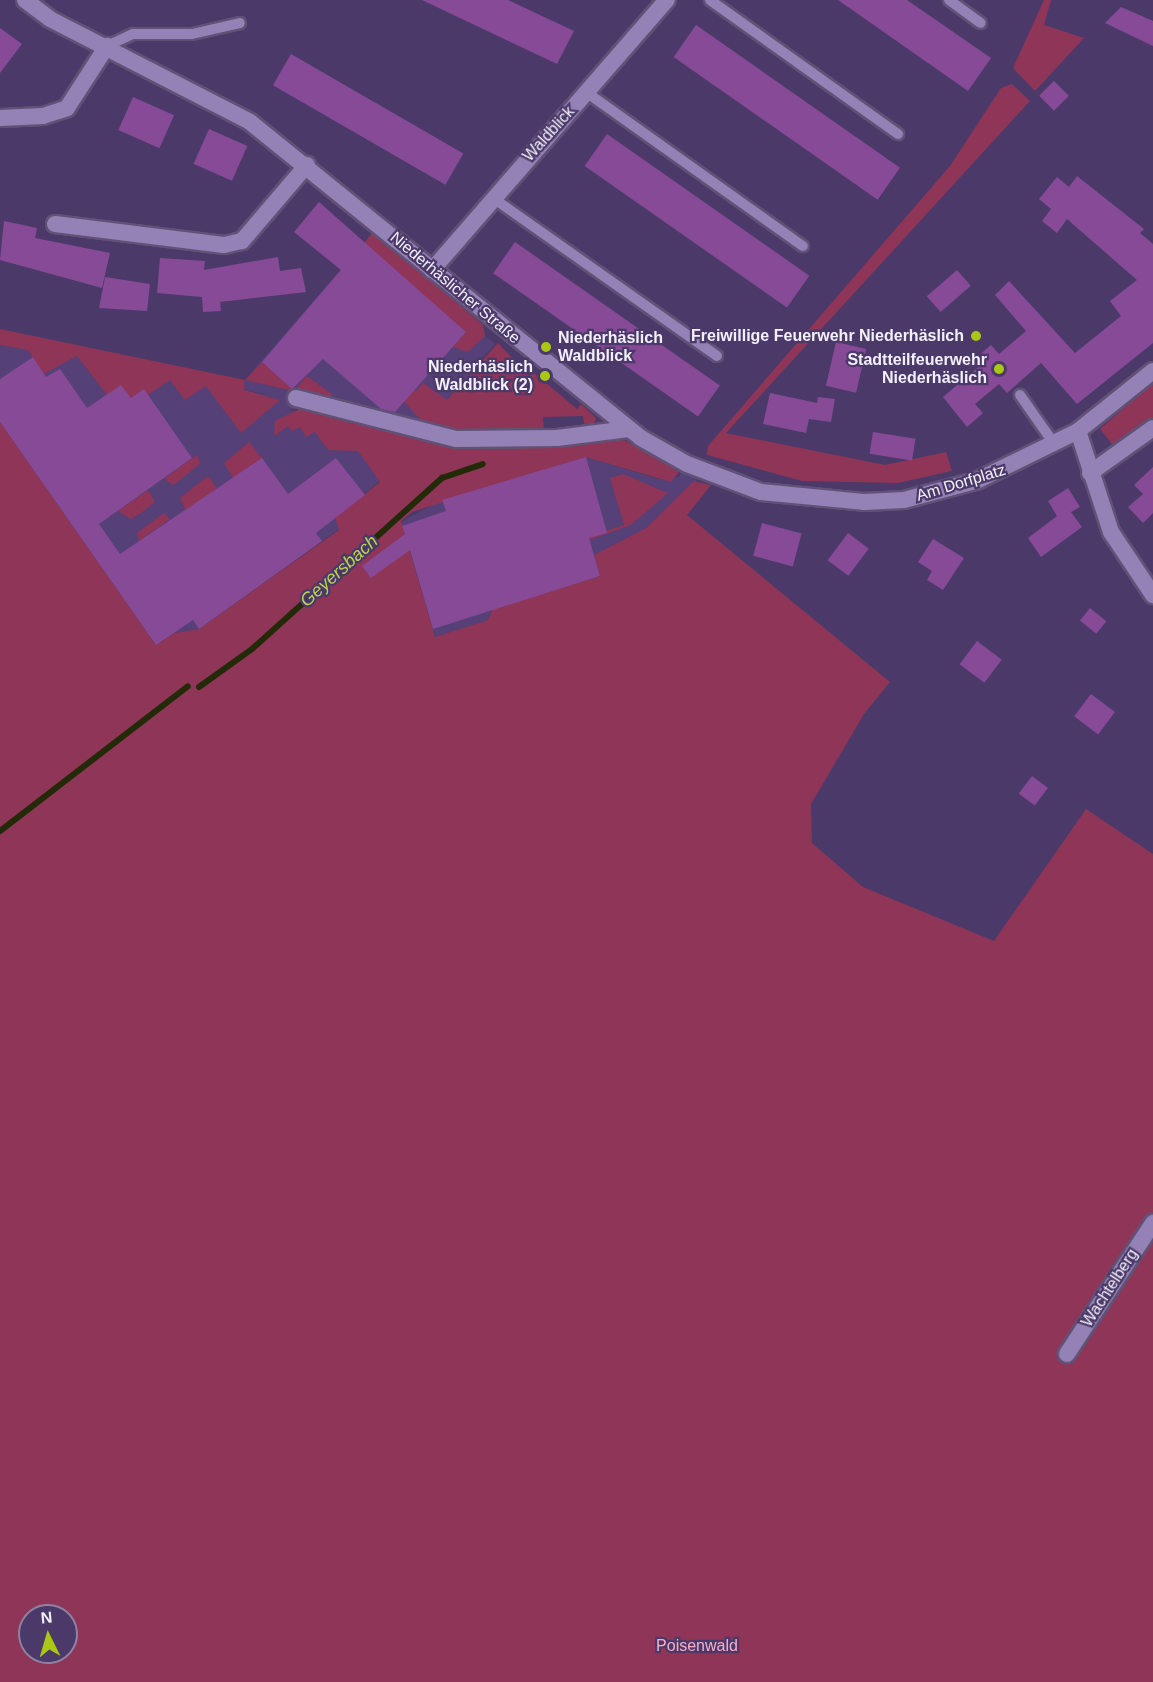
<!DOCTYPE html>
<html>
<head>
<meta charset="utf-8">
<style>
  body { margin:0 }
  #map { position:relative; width:1153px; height:1682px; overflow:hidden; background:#4b3a69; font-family:Helvetica,sans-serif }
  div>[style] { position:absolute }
  .built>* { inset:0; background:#554177 }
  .green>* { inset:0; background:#8f3557 }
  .stream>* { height:6px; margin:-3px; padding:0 3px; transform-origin:3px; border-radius:3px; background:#232a08 }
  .building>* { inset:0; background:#874a96; transform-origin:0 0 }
  .roads { filter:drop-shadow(2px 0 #605276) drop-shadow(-2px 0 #605276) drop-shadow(0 2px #605276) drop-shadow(0 -2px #605276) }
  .service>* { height:10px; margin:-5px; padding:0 5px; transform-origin:5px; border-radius:5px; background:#9482b7 }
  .minor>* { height:16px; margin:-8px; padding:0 8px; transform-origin:8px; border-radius:8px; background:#9482b7 }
  .dots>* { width:16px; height:16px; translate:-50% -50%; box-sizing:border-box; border:3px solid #4b3a69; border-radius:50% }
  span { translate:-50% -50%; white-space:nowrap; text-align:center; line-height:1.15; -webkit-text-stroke:4.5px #4b3a69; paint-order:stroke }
  .street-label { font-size:16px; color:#f3effb }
  .poi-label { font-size:16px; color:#f3effb; font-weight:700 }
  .right { translate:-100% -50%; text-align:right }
  .left { translate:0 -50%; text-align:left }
  .park-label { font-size:16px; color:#fcadc5 }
  .water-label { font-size:18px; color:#bad44c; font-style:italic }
  .north { position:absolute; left:18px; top:1604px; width:60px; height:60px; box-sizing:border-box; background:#4b3a69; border:2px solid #8e82a3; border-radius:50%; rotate:355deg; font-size:16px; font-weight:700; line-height:24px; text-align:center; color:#f3effb }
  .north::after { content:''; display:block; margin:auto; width:21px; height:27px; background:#aac716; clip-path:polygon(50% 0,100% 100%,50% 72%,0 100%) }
</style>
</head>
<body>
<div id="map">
  <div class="built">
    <div style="clip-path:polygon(373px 232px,483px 325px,485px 336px,495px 344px,472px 370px,438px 427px,422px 421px,413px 436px,304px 407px,289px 410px,372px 440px,380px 481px,335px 518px,339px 529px,199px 629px,174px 633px,156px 645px,0 421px,0 345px,28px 350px,44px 374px,77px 356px,107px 395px,121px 385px,144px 389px,170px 380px,277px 396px,244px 390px,245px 380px)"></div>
    <div style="clip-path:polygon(586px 457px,658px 479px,680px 477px,680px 471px,698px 479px,646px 528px,594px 555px,600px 576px,493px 609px,488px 620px,435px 637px,401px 522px,442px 500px)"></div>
  </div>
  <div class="green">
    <div style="clip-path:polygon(1044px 0,1051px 0,1044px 25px,1084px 38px,1035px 91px,1013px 68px)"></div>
    <div style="clip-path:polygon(1012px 84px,1030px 101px,726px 433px,885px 465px,946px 452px,952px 471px,898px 483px,802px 481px,707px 455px,708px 446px,950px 166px,1001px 88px)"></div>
    <div style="clip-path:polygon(373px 232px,483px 325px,485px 336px,468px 352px,453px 347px,466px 332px,363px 245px)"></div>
    <div style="clip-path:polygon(312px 303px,416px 391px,423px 383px,447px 400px,498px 343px,529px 376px,533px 372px,577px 409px,581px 404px,596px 418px,594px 426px,585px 429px,583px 416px,543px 417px,544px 430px,538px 430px,457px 432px,422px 421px)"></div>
    <div style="clip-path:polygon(0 329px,245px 380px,262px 362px,294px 390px,307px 376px,333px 395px,330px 397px,294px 391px,245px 380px,244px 390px,280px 400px,241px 433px,206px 386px,185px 400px,170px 380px,148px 395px,143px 390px,131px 398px,107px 395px,77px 356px,44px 374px,28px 350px,0 345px)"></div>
    <div style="clip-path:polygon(1153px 383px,1153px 420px,1112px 444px,1100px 429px)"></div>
    <div style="clip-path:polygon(evenodd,304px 407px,452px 446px,624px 440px,680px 471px,671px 482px,586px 457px,412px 512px,401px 521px,435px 637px,488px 620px,493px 609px,600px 576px,594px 555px,646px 528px,694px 481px,711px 485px,687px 515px,890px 682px,864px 714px,811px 804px,812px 843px,863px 887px,994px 941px,1086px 809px,1153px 854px,1153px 1682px,0 1682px,0 422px,156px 645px,174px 633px,199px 629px,339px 530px,335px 518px,380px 482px,358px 451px,328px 450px,315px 432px,306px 437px,300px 427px,292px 431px,288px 426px,274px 436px,275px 421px,304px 407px,30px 1616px,66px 1616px,66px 1652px,30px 1652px,30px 1616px)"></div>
    <div style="clip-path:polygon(249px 442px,262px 458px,234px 479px,224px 463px)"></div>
    <div style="clip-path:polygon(197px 455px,201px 463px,174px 485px,168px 482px,165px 478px)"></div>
    <div style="clip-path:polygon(623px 474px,668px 493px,631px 525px,581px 543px,574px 541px,624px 525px,610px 478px)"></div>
    <div style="clip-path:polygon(208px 476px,217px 488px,186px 511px,180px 498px)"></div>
    <div style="clip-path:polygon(148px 490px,155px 502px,141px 513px,131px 519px,118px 511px)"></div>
    <div style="clip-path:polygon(164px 513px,170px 519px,139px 541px,137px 533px)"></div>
  </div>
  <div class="stream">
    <div style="left:199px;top:687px;width:65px;rotate:-35.6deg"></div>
    <div style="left:252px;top:649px;width:256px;rotate:-42deg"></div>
    <div style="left:442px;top:478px;width:43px;rotate:-18.9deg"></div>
    <div style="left:0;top:831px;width:237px;rotate:-37.6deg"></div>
  </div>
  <div class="building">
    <div style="clip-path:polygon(422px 0,508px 0,574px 31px,557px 64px)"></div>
    <div style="clip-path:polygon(838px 0,907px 0,991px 58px,968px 91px)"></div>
    <div style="clip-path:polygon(1121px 7px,1153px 21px,1153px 46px,1105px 23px)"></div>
    <div style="left:696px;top:25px;width:249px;height:39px;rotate:35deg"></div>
    <div style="clip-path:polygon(0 28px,22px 44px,0 73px)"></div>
    <div style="left:291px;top:54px;width:199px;height:36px;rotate:30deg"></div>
    <div style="left:1054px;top:81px;width:21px;height:21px;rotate:45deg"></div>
    <div style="left:133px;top:97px;width:45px;height:36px;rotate:24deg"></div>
    <div style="left:209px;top:129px;width:42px;height:38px;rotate:24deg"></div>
    <div style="left:607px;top:134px;width:247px;height:39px;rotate:35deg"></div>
    <div style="clip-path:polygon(1077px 176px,1144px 229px,1140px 233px,1153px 244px,1153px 343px,1077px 404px,1041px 363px,1007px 393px,999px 384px,975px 404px,983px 413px,967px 427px,943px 397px,982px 364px,976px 358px,991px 345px,999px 354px,1026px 331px,995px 295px,1009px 281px,1075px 353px,1121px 316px,1110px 301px,1137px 280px,1067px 219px,1057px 233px,1042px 221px,1051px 209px,1039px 199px,1057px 177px,1069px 187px)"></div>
    <div style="clip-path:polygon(319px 202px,466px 332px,395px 412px,381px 409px,323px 359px,292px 389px,262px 362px,341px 270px,294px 232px)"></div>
    <div style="clip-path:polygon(4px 221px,37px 228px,35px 238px,110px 253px,102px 288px,0 260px)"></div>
    <div style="left:515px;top:242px;width:250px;height:38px;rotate:35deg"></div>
    <div style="clip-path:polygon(278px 257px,280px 271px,301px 268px,306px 292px,220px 302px,221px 311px,203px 312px,202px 297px,157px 293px,160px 258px,205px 261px,204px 270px)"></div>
    <div style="left:957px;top:270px;width:21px;height:40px;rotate:49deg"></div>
    <div style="clip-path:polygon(105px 277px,150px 284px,147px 311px,99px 308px)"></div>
    <div style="left:836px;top:342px;width:31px;height:45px;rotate:13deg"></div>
    <div style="clip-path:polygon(33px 357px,46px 377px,60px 369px,87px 408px,121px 385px,131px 398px,144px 389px,192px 458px,99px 524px,120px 554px,262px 458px,288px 494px,336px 458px,365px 495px,316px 533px,322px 541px,199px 629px,193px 620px,156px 645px,0 422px,0 379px)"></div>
    <div style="clip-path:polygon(770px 393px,817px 403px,818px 397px,835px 399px,831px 422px,809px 419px,806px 433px,763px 424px)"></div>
    <div style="left:873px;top:432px;width:43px;height:22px;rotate:9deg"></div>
    <div style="clip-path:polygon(586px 457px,607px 533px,589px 538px,600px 576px,433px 629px,410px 550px,371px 578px,362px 566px,405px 534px,402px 526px,446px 511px,442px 500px)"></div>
    <div style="clip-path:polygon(1153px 467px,1153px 513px,1143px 523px,1128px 507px,1143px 494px,1134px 485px)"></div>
    <div style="clip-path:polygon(1068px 488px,1080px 507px,1071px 512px,1082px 527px,1041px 557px,1028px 538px,1057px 516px,1048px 501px)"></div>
    <div style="left:762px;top:523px;width:41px;height:34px;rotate:15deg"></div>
    <div style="left:848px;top:533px;width:26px;height:34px;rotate:37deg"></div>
    <div style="clip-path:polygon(933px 539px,964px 558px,943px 590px,927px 580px,932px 571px,918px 562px)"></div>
    <div style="left:1090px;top:608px;width:21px;height:16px;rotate:39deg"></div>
    <div style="left:977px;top:641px;width:31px;height:29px;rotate:37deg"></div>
    <div style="left:1091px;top:694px;width:30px;height:28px;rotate:37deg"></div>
    <div style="left:1032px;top:776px;width:20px;height:22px;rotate:37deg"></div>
  </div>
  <div class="roads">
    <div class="service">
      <div style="left:710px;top:0;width:231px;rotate:35.5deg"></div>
      <div style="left:949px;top:0;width:39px;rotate:36deg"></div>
      <div style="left:107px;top:46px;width:29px;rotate:-25deg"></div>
      <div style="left:133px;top:34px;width:59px"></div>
      <div style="left:192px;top:34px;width:49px;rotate:-12.9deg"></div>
      <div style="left:586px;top:92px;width:266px;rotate:35.4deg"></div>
      <div style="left:493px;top:198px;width:274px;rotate:35.2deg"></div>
      <div style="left:1020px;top:395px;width:61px;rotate:55deg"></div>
    </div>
    <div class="minor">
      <div style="left:25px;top:0;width:31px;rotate:37deg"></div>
      <div style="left:50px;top:19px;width:225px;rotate:27.2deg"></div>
      <div style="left:250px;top:122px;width:503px;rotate:38.94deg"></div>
      <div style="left:641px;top:438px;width:53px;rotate:29.5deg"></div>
      <div style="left:687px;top:464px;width:79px;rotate:20.7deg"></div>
      <div style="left:761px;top:492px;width:103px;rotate:5.5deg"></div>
      <div style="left:864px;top:502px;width:40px;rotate:-2.9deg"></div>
      <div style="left:904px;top:500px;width:74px;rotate:-14.8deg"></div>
      <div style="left:976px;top:481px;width:114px;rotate:-26.1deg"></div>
      <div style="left:1078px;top:431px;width:96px;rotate:-38.7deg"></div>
      <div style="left:0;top:118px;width:43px;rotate:-2.7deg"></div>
      <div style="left:43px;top:116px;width:25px;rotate:-18deg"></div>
      <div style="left:67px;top:108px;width:74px;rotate:-57.2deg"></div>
      <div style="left:55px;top:224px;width:170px;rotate:7.1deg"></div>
      <div style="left:224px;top:245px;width:18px;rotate:-13deg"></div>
      <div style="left:242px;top:241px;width:100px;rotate:-49.5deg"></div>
      <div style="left:432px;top:270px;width:358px;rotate:-49deg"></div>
      <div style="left:296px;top:398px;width:165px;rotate:14.4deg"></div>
      <div style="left:456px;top:439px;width:101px;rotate:-0.6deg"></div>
      <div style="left:557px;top:438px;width:72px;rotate:-7.2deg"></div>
      <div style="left:1078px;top:431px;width:106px;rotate:71.9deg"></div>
      <div style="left:1111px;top:532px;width:76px;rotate:56.3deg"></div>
      <div style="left:1090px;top:473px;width:77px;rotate:-35.5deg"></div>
      <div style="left:1067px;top:1354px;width:157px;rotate:-56.7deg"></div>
    </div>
  </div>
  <div class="dots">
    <div style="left:976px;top:336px;background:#aac716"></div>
    <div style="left:546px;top:347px;background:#aac716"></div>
    <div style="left:999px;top:369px;background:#aac716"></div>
    <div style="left:545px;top:376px;background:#aac716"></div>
  </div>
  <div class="street-label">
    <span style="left:549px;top:134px;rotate:-48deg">Waldblick</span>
    <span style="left:455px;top:288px;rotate:40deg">Niederhäslicher Straße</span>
    <span style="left:961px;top:483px;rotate:-17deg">Am Dorfplatz</span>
    <span style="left:1110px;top:1288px;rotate:-57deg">Wachtelberg</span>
  </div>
  <div class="poi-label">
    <span class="right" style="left:964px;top:336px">Freiwillige Feuerwehr Niederhäslich</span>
    <span class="left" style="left:558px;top:347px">Niederhäslich<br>Waldblick</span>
    <span class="right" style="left:987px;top:369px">Stadtteilfeuerwehr<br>Niederhäslich</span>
    <span class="right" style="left:533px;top:376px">Niederhäslich<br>Waldblick (2)</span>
  </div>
  <div class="park-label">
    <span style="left:697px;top:1646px">Poisenwald</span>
  </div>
  <div class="water-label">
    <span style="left:339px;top:571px;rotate:-42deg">Geyersbach</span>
  </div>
  <div class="north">N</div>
</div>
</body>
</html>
